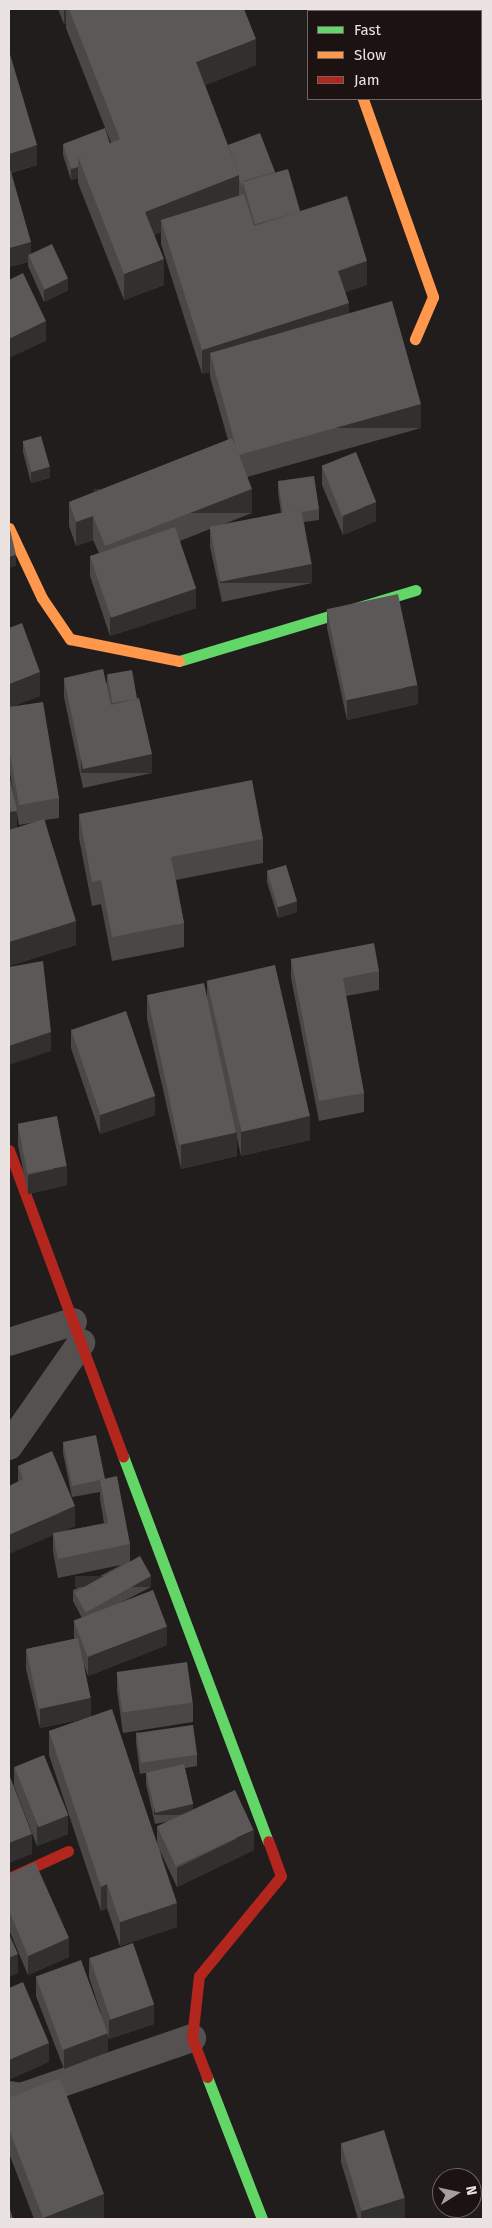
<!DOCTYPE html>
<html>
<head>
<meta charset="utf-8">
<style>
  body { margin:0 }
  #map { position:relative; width:492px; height:2228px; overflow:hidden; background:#221d1d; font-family:"Fira Sans",sans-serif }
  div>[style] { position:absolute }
  .street>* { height:28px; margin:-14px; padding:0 14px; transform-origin:14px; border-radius:14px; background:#555151 }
  .fast>* { height:11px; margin:-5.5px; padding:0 5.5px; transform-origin:5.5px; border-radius:5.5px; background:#63d668 }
  .slow>* { height:11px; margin:-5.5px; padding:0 5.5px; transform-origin:5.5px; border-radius:5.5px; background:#ff974d }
  .jam>* { height:11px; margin:-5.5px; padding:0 5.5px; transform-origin:5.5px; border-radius:5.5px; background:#b3261e }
  .wall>* { inset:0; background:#494847 }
  .shaded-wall>* { inset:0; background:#32302f; transform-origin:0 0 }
  .building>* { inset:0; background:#5b5857; transform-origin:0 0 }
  span { translate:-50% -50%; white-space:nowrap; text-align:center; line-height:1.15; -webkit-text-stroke:4px #1b1211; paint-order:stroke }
  .frame { position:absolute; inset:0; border:10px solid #ebe3e2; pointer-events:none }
  .legend { position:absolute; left:307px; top:10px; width:175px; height:90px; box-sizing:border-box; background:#1b1211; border:1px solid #6e6665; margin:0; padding:6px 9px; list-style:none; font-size:15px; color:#ebe3e2 }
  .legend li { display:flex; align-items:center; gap:10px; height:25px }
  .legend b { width:25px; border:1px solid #6e6665 }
  .north { position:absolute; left:432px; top:2168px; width:50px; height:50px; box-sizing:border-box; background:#1b1211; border:1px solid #6e6665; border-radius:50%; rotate:80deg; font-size:14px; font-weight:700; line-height:20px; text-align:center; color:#ebe3e2 }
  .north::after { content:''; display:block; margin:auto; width:18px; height:22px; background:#a59e9d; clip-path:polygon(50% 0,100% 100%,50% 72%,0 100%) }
</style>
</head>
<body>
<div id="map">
  <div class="street">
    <div style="left:332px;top:9px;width:2px;rotate:90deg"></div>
    <div style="left:9px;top:1342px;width:67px;rotate:-17.4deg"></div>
    <div style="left:9px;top:1446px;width:126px;rotate:-55deg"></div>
    <div style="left:9px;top:2095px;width:12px;rotate:9deg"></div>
    <div style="left:21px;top:2097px;width:181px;rotate:-19deg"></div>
  </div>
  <div class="fast">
    <div style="left:179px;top:661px;width:247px;rotate:-16.7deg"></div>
    <div style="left:123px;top:1456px;width:411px;rotate:69.4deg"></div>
    <div style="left:207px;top:2077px;width:152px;rotate:68.8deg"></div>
  </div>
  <div class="slow">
    <div style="left:363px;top:99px;width:210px;rotate:70.5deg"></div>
    <div style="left:433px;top:297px;width:46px;rotate:113.2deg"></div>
    <div style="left:9px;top:528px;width:77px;rotate:64.8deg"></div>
    <div style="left:42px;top:598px;width:50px;rotate:55.7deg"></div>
    <div style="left:70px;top:639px;width:111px;rotate:11.4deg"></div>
  </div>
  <div class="jam">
    <div style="left:9px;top:1150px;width:327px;rotate:69.6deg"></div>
    <div style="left:9px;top:1878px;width:65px;rotate:-24.6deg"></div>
    <div style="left:207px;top:2077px;width:42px;rotate:-111deg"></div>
    <div style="left:192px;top:2038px;width:62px;rotate:-83.6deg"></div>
    <div style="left:199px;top:1976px;width:129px;rotate:-50.6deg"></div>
    <div style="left:281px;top:1876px;width:37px;rotate:-110deg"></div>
  </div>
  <div class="wall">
    <div style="clip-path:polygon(58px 9px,244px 9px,256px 65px,205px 85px,228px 145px,275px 172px,300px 211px,367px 285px,345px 292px,349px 313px,421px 428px,247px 477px,252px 513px,219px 526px,281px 513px,278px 492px,278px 481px,319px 509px,319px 520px,304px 522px,312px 583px,222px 602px,210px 547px,210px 529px,180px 541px,196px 608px,110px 636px,90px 576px,90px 556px,99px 553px,93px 540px,76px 546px,69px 526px,69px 502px,228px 440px,210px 377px,210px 372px,202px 374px,161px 244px,161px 232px,154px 235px,164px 285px,124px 300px,78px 183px,78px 178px,71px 180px,63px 155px,63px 144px,111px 143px,66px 28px,66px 23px,64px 24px)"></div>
    <div style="clip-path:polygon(9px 51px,37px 165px,11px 173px,31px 253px,68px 290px,44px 302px,28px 266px,28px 262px,9px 267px)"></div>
    <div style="clip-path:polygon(23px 441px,50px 478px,31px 483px,23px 452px)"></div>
    <div style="clip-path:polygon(322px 466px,376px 521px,343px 535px,322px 485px)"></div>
    <div style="clip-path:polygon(327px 609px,418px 704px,347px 720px,327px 628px)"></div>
    <div style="clip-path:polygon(evenodd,9px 628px,40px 696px,10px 707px,59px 798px,59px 818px,45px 820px,76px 945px,9px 966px,15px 804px,9px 767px,9px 628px,17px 813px,19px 825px,36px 822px,17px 828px,17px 813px)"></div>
    <div style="clip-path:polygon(107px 675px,137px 699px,152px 773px,83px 788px,64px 697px,64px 678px,107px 683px)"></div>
    <div style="clip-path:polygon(79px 814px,263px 839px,263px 863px,176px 880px,184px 923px,184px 947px,112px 961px,101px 904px,92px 906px,79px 838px)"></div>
    <div style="clip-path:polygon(267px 871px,297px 912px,278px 918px,267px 882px)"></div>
    <div style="clip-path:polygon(291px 959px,379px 971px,379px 990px,346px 996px,364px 1093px,364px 1112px,319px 1121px,291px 978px)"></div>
    <div style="clip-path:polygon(207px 981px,310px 1140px,241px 1156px,237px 1138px,237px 1156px,181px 1169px,147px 1019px,147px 995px,207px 997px)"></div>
    <div style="clip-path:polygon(71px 1029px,155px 1115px,100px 1134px,71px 1048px)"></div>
    <div style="clip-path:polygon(18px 1125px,67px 1185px,28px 1194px,18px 1145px)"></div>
    <div style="clip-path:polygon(63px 1442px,105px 1479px,130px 1544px,130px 1561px,151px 1587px,120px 1603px,167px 1645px,88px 1676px,84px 1665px,91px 1716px,157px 1844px,157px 1827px,170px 1821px,155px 1824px,146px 1784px,146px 1773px,150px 1772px,140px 1774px,136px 1743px,136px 1732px,197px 1755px,197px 1766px,185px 1768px,193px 1810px,254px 1850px,177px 1887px,160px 1851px,177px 1927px,120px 1946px,107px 1908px,101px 1911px,49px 1755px,49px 1731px,87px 1718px,40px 1728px,26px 1669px,26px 1649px,74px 1639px,74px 1621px,82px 1618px,73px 1601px,73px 1590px,121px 1565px,58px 1578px,53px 1552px,53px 1535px,18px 1482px,18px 1466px,75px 1526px,61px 1532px,104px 1523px,100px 1499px,100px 1492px,72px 1497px,63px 1453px)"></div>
    <div style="clip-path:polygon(117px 1672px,193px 1703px,193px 1722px,123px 1733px,117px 1691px)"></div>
    <div style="clip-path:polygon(14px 1767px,68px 1834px,37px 1846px,14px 1786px)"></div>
    <div style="clip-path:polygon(9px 1874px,69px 1957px,28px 1975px,9px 1930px)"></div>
    <div style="clip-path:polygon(89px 1958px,154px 2024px,109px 2039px,108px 2036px,108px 2052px,64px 2069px,36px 1996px,36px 1977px,101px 2014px,89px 1977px)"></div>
    <div style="clip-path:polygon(9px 2098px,104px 2218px,101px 2219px,34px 2219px,9px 2153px)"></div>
    <div style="clip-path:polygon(341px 2143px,405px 2217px,398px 2219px,358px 2219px,341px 2162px)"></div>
  </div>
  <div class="shaded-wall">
    <div style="left:64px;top:9px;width:2px;height:15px"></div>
    <div style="clip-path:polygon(256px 39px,256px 65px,196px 89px,196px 62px)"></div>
    <div style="clip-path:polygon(37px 145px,37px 165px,9px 173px,9px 154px)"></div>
    <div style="clip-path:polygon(78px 167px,78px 178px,71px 180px,71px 169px)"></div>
    <div style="clip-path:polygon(239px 175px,239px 201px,161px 220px,161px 232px,145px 239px,145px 212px)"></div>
    <div style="clip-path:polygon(31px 242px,31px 261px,28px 254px,28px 262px,9px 267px,9px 248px)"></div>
    <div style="clip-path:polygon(164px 259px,164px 285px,124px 300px,124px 274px)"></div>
    <div style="clip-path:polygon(367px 261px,367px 285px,338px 295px,338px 271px)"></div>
    <div style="clip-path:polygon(68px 279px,68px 290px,44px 302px,44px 290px)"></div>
    <div style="clip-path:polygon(349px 303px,349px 327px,210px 353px,210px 372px,202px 374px,202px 350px)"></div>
    <div style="clip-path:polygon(46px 321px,46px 341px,9px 358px,9px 339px)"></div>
    <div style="left:421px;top:404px;width:24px;height:189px;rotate:90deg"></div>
    <div style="clip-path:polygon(50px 467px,50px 478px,31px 483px,31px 472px)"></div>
    <div style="left:252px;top:489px;width:24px;height:158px;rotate:90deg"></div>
    <div style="clip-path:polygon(376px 502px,376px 521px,343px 535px,343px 516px)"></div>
    <div style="clip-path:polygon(93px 516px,93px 540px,76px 546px,76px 522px)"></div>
    <div style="clip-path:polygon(16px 555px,16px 566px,9px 568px,9px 557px)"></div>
    <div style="left:312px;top:564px;width:19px;height:92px;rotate:90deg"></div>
    <div style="clip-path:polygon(196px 588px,196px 608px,110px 636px,110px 617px)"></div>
    <div style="clip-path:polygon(40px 672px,40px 696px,9px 708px,9px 684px)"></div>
    <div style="clip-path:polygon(418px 685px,418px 704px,347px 720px,347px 700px)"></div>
    <div style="left:152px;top:754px;width:19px;height:71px;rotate:90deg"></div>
    <div style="clip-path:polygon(17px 811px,17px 830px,9px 832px,9px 812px)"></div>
    <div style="clip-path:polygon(297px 901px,297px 912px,278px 918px,278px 907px)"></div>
    <div style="clip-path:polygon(76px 921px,76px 945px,9px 966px,9px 942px)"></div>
    <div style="clip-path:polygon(51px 1032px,51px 1051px,9px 1065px,9px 1046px)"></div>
    <div style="clip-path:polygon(155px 1096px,155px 1115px,100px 1134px,100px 1115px)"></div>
    <div style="clip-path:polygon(310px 1116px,310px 1140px,241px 1156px,241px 1132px)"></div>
    <div style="clip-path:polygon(237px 1132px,237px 1156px,181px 1169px,181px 1145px)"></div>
    <div style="clip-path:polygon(67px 1166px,67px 1185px,28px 1194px,28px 1175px)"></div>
    <div style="clip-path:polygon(75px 1506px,75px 1526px,9px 1554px,9px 1535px)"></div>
    <div style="left:151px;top:1576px;width:11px;height:76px;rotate:90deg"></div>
    <div style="clip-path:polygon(167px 1626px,167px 1645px,88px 1676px,88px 1657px)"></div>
    <div style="clip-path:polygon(91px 1698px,91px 1717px,40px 1728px,40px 1709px)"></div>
    <div style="left:193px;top:1804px;width:11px;height:39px;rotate:90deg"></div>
    <div style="clip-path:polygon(68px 1815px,68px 1834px,37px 1846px,37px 1826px)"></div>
    <div style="clip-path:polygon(254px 1830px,254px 1850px,177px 1887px,177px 1868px)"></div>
    <div style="clip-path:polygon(32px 1834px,32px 1854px,9px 1863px,9px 1843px)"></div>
    <div style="clip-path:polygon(107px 1884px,107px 1908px,101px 1911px,101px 1887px)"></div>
    <div style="clip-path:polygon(177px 1903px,177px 1927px,120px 1946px,120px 1922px)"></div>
    <div style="clip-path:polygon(69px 1938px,69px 1957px,28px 1975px,28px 1956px)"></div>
    <div style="clip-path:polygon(18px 1954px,18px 1973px,9px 1977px,9px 1958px)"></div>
    <div style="clip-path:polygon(154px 2004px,154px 2024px,109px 2039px,109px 2020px)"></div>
    <div style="clip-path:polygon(108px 2033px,108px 2052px,64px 2069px,64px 2050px)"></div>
    <div style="clip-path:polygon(49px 2043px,49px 2062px,9px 2080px,9px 2060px)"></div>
    <div style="clip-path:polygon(104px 2194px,104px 2218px,101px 2219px,43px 2219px,43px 2218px)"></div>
    <div style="clip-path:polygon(405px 2198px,405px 2217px,398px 2219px,361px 2219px,361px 2211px)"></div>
  </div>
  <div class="building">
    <div style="clip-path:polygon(69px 9px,244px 9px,256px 39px,196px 62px,239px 175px,145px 212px,164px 259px,124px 274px,78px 157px,120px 139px)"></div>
    <div style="clip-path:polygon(9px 51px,37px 145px,9px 154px)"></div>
    <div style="clip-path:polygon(105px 128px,110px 144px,78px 157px,78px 167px,71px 169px,63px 144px)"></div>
    <div style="clip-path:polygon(260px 133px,275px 172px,243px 181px,242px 187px,239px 179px,239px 175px,228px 145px)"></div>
    <div style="clip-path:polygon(9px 165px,31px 242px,9px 248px)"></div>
    <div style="left:288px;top:169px;width:44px;height:47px;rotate:74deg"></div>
    <div style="clip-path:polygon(244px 194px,254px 226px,347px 196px,367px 261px,338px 271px,349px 303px,202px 350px,161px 220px)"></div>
    <div style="left:52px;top:244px;width:38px;height:26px;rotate:65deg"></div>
    <div style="clip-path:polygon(23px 273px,46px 321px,9px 339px,9px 280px)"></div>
    <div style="clip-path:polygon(392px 301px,421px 404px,239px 455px,252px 489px,105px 546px,93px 516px,76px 522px,69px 502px,232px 438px,236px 447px,210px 353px)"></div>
    <div style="left:41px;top:436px;width:32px;height:19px;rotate:74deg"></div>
    <div style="left:356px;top:452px;width:54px;height:37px;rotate:68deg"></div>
    <div style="clip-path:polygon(314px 476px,319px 509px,302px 512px,301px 509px,283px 513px,278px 481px)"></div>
    <div style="left:301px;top:509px;width:56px;height:93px;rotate:79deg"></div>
    <div style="clip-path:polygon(9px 525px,16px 555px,9px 557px)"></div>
    <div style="left:175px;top:527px;width:65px;height:90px;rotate:71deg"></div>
    <div style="left:398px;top:594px;width:93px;height:73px;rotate:78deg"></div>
    <div style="clip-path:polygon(22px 623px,40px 672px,9px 684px,9px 628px)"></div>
    <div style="clip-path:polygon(103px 669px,111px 705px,139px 698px,152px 754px,83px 769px,64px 678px)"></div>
    <div style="left:132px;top:670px;width:29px;height:25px;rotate:80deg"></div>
    <div style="clip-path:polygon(43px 702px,59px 798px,19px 805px,9px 748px,9px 707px)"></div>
    <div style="clip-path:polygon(9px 774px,17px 811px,9px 812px)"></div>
    <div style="clip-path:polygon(252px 780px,263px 839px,171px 857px,184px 923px,112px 937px,101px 880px,92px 882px,79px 814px)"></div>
    <div style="clip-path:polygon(44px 819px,76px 921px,9px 942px,9px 830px)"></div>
    <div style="left:286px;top:865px;width:38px;height:20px;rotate:73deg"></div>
    <div style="clip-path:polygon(374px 943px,379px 971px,343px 978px,364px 1093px,319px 1101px,291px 959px)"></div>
    <div style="clip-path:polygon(43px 961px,51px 1032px,9px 1046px,9px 967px)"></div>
    <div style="left:275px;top:965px;width:155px;height:70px;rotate:77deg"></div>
    <div style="left:204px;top:983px;width:153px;height:58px;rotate:78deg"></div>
    <div style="left:126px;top:1011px;width:90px;height:58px;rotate:71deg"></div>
    <div style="left:57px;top:1116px;width:51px;height:40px;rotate:79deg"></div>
    <div style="clip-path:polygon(96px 1435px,105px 1479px,100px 1480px,72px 1486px,63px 1442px)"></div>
    <div style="clip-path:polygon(52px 1451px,75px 1506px,9px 1535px,9px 1486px,23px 1479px,18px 1466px)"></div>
    <div style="clip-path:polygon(117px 1476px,130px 1544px,58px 1559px,53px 1533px,108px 1523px,100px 1480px)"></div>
    <div style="left:140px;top:1556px;width:23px;height:75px;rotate:61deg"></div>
    <div style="left:153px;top:1590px;width:39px;height:85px;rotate:69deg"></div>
    <div style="left:78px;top:1638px;width:61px;height:53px;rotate:78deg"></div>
    <div style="left:187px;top:1662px;width:41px;height:71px;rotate:82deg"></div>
    <div style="clip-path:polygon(112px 1709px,177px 1903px,120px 1922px,107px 1884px,101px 1887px,49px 1731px)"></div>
    <div style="left:193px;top:1725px;width:30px;height:57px;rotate:82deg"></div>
    <div style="left:44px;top:1755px;width:65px;height:32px;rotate:68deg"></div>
    <div style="left:184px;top:1764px;width:41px;height:39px;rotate:77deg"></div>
    <div style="clip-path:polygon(9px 1774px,32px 1834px,9px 1843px)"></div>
    <div style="left:235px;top:1790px;width:44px;height:86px;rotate:65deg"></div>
    <div style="clip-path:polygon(35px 1862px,69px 1938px,28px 1956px,9px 1910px,9px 1874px)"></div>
    <div style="clip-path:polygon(9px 1934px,18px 1954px,9px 1958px)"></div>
    <div style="left:133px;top:1943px;width:65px;height:46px;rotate:71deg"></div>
    <div style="left:81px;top:1960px;width:78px;height:48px;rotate:70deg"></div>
    <div style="clip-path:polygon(23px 1982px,49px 2043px,9px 2060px,9px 1988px)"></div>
    <div style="clip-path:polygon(60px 2078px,104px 2194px,43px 2218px,9px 2129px,9px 2098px)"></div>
    <div style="left:384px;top:2130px;width:71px;height:45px;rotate:73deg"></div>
    <div style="clip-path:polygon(9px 2206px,13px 2219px,9px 2219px)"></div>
  </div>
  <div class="frame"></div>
  <ul class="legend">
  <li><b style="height:6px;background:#63d668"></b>Fast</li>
  <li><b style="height:6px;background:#ff974d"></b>Slow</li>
  <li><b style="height:6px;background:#b3261e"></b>Jam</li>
  </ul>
  <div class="north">N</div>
</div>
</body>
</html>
